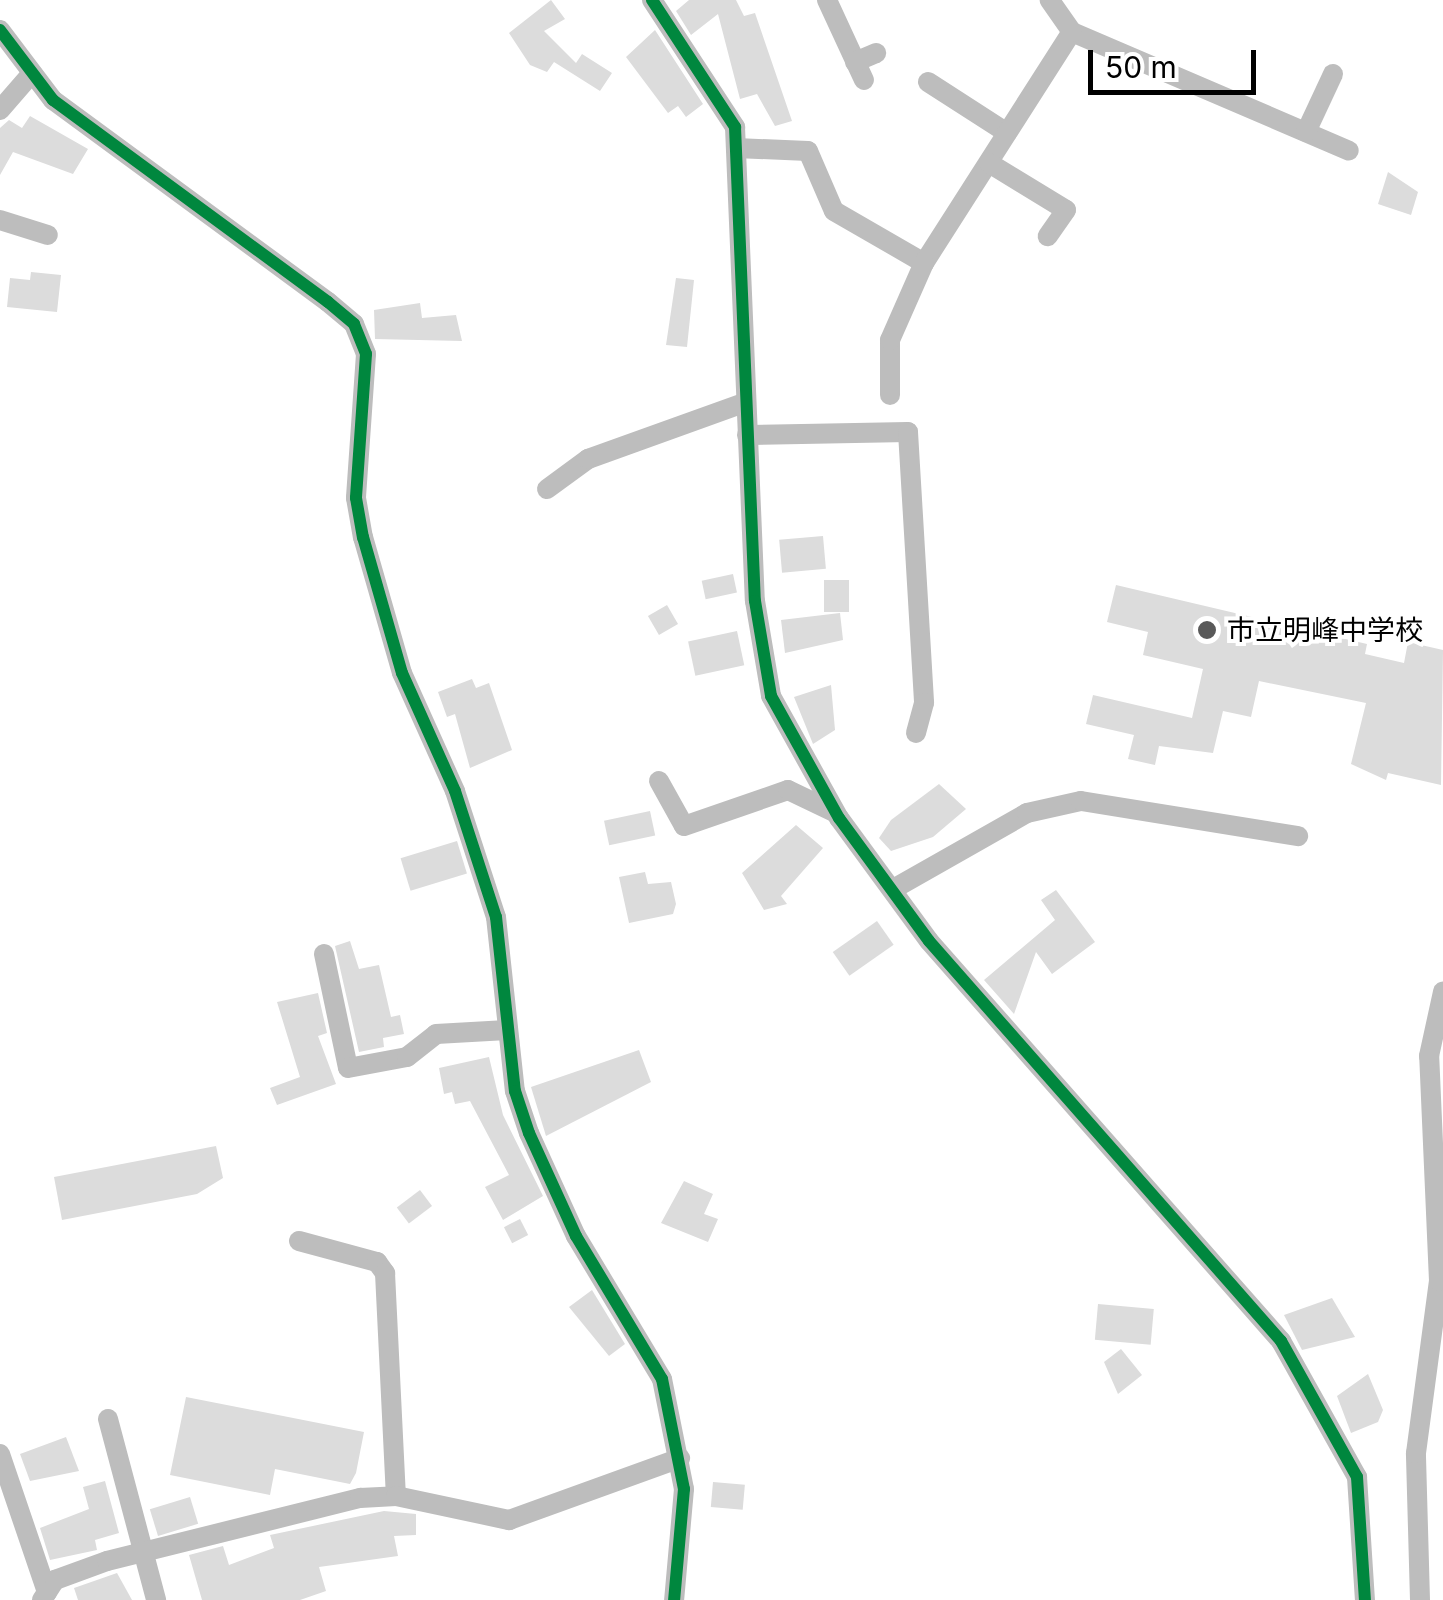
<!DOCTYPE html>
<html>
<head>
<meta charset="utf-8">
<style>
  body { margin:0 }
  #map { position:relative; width:1443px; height:1600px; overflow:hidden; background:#fff; font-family:Inter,"Noto Sans JP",sans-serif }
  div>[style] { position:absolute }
  .building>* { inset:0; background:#dcdcdc; transform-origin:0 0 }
  .minor>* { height:20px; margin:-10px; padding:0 10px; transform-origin:10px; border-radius:10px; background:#bdbdbd }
  .cycleway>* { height:12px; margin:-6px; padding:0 6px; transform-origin:6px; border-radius:6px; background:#00873e }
  .dots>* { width:28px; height:28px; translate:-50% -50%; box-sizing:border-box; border:5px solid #fff; border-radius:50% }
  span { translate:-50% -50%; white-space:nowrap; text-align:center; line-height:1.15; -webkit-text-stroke:8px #fff; paint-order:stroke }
  .poi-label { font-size:28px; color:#000 }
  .left { translate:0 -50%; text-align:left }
  .scale { position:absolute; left:1088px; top:50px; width:168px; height:45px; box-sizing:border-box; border:5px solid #000; border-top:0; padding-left:12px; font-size:30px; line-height:35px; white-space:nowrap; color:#000; -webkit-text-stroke:8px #fff; paint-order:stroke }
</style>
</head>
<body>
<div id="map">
  <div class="building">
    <div style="clip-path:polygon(551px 0,565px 19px,544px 31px,576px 63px,582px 54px,612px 73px,600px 91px,554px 62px,547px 72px,530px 65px,509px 33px)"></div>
    <div style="clip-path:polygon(689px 0,736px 0,744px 16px,755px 13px,792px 121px,775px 126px,757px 94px,740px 99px,718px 14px,691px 35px,676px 11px)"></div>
    <div style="clip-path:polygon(655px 30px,703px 104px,686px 117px,678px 106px,668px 113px,626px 57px)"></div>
    <div style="clip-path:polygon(30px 116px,88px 149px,73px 174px,13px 152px,0 175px,0 128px,9px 120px,22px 128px)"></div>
    <div style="clip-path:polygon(1388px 172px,1418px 192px,1411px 215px,1378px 204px)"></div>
    <div style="clip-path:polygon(31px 272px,61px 275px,57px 312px,7px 307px,10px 278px,30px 280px)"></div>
    <div style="clip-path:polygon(676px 278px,694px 280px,687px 347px,666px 345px)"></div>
    <div style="clip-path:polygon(420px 303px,422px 318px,456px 315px,462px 341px,375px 339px,374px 310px)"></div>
    <div style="left:823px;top:536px;width:33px;height:44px;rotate:85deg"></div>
    <div style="left:733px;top:574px;width:19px;height:32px;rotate:78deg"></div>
    <div style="left:824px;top:580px;width:25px;height:32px"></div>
    <div style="clip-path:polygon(1116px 585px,1367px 644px,1365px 654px,1404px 663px,1408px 642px,1443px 650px,1441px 785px,1388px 773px,1386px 780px,1351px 764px,1366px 703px,1259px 681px,1251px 717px,1223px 711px,1213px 753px,1159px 746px,1155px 765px,1128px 759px,1134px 735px,1086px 724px,1093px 695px,1192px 718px,1203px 669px,1143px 655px,1148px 632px,1107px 622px)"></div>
    <div style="left:667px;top:605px;width:22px;height:22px;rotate:60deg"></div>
    <div style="clip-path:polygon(840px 613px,843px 640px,785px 653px,781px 620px)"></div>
    <div style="left:737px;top:631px;width:35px;height:50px;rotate:78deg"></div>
    <div style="clip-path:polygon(472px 679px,476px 688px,489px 683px,512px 750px,470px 768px,455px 714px,447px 717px,438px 692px)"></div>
    <div style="clip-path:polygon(831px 685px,835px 730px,813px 744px,794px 697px)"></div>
    <div style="clip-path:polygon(939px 784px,966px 809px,933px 837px,891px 851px,879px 838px,891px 820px)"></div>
    <div style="left:650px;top:811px;width:25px;height:47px;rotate:78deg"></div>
    <div style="clip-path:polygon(796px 825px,823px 848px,781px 896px,787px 904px,764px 910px,742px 873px)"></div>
    <div style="left:457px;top:841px;width:34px;height:59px;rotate:73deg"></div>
    <div style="clip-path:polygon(645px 872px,648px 884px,671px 882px,676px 904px,673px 914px,629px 923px,619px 877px)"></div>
    <div style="clip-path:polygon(1056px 890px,1095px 942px,1052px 974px,1036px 952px,1014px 1014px,984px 980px,1055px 920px,1041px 900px)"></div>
    <div style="left:877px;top:921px;width:29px;height:54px;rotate:55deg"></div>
    <div style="clip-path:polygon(350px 941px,359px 969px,379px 965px,391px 1017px,400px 1015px,404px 1034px,383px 1038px,384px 1047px,359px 1052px,335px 946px)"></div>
    <div style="clip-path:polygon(318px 993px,327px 1033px,318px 1036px,336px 1084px,277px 1105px,270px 1088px,300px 1077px,277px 1002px)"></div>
    <div style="clip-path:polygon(639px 1050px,651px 1082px,546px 1136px,531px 1087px)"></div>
    <div style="clip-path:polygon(489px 1057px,503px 1115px,543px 1196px,503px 1220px,485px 1187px,509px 1175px,470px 1101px,455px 1104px,452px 1092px,444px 1094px,439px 1068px)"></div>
    <div style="clip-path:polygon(216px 1146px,223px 1178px,197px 1194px,62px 1220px,54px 1177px)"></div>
    <div style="clip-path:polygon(684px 1181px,713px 1194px,704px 1214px,718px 1219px,708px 1242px,661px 1223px)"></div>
    <div style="left:420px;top:1190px;width:20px;height:29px;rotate:53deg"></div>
    <div style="left:520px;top:1219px;width:18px;height:18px;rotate:63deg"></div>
    <div style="clip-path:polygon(592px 1290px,625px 1344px,609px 1356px,569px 1307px)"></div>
    <div style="clip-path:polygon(1332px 1298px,1355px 1337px,1302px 1350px,1284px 1315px)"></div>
    <div style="left:1098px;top:1304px;width:56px;height:36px;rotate:5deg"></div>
    <div style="clip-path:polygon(1121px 1349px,1142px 1375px,1118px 1394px,1104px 1362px)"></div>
    <div style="clip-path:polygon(1368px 1374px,1383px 1410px,1378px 1422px,1351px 1433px,1337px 1396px)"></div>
    <div style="clip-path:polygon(186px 1397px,364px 1432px,356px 1473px,350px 1484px,275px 1469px,270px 1495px,170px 1475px)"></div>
    <div style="clip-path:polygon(66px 1437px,79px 1471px,30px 1481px,20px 1454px)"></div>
    <div style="clip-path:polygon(105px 1481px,119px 1533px,95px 1540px,97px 1550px,50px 1560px,40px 1528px,89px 1509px,83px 1487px)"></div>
    <div style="left:713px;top:1482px;width:32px;height:25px;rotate:5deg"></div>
    <div style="left:190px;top:1497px;width:28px;height:42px;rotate:73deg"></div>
    <div style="clip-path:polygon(384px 1511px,416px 1514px,416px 1535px,394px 1536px,398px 1556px,319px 1567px,326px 1591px,300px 1600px,202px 1600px,189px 1555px,223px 1546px,229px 1565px,274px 1548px,270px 1535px)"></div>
    <div style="clip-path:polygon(117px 1573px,132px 1600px,78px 1600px,74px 1588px)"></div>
  </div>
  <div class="minor">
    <div style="left:652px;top:0;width:152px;rotate:56.8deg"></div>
    <div style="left:735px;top:127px;width:474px;rotate:87.6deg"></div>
    <div style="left:755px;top:601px;width:96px;rotate:80.4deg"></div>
    <div style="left:771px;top:696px;width:140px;rotate:60.9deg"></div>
    <div style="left:839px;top:818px;width:152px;rotate:53.8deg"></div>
    <div style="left:929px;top:941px;width:533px;rotate:48.65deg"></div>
    <div style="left:1281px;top:1341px;width:156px;rotate:60.8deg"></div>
    <div style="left:1357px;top:1477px;width:123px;rotate:86.3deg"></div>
    <div style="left:827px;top:0;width:88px;rotate:65.2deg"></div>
    <div style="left:0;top:30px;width:88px;rotate:52.9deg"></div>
    <div style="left:53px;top:100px;width:341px;rotate:36.3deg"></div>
    <div style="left:328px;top:302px;width:34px;rotate:40deg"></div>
    <div style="left:354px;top:324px;width:32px;rotate:68deg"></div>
    <div style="left:366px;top:354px;width:144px;rotate:94deg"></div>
    <div style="left:356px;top:498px;width:40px;rotate:80deg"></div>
    <div style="left:363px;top:537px;width:141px;rotate:74deg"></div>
    <div style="left:402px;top:673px;width:129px;rotate:65.8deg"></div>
    <div style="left:455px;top:791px;width:133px;rotate:72deg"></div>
    <div style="left:496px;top:917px;width:175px;rotate:83.8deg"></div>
    <div style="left:515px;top:1091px;width:44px;rotate:71.6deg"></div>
    <div style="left:529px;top:1133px;width:113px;rotate:65.5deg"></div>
    <div style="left:576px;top:1236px;width:167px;rotate:59deg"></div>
    <div style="left:662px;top:1379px;width:112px;rotate:78.7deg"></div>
    <div style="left:684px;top:1489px;width:111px;rotate:95.1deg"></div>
    <div style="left:1072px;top:32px;width:301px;rotate:23.2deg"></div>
    <div style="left:855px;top:62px;width:23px;rotate:-23deg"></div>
    <div style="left:928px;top:82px;width:94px;rotate:32.8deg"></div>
    <div style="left:0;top:110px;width:49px;rotate:-49.1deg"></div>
    <div style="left:1306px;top:132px;width:64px;rotate:-65deg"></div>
    <div style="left:736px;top:148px;width:72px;rotate:2.4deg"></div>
    <div style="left:808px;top:151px;width:65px;rotate:66.6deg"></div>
    <div style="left:834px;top:211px;width:104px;rotate:30deg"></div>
    <div style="left:924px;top:263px;width:274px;rotate:-57.4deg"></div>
    <div style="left:1072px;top:32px;width:39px;rotate:-125deg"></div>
    <div style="left:989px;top:163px;width:90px;rotate:31.4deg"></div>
    <div style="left:1066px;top:210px;width:32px;rotate:125deg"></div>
    <div style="left:0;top:220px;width:50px;rotate:17.4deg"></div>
    <div style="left:890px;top:395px;width:55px;rotate:-90deg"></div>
    <div style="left:890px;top:340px;width:84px;rotate:-66.2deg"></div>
    <div style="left:747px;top:435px;width:161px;rotate:-1.1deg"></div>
    <div style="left:908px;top:432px;width:271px;rotate:86.6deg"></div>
    <div style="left:924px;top:703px;width:31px;rotate:105deg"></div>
    <div style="left:547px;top:489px;width:51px;rotate:-36.2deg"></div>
    <div style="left:588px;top:459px;width:168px;rotate:-19.8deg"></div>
    <div style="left:659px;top:781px;width:51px;rotate:60.9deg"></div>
    <div style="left:684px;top:826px;width:110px;rotate:-19.1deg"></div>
    <div style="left:788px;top:790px;width:51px;rotate:25.6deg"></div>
    <div style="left:895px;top:888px;width:152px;rotate:-29.6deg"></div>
    <div style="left:1027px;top:813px;width:55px;rotate:-12.5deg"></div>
    <div style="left:1081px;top:801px;width:220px;rotate:9.2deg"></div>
    <div style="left:324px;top:954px;width:116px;rotate:78.1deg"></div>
    <div style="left:348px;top:1068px;width:60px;rotate:-10.6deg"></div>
    <div style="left:407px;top:1057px;width:37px;rotate:-38deg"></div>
    <div style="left:436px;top:1034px;width:71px;rotate:-3.2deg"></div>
    <div style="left:299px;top:1241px;width:81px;rotate:15.1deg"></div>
    <div style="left:377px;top:1262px;width:14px;rotate:54deg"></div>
    <div style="left:385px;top:1273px;width:223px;rotate:87.2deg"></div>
    <div style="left:108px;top:1419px;width:187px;rotate:75.1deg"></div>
    <div style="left:0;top:1454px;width:146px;rotate:71.2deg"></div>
    <div style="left:42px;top:1600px;width:24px;rotate:-57deg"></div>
    <div style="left:55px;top:1580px;width:55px;rotate:-20.1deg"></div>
    <div style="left:107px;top:1561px;width:261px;rotate:-14deg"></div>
    <div style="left:360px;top:1498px;width:36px;rotate:-3deg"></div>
    <div style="left:396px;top:1496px;width:116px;rotate:12deg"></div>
    <div style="left:509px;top:1520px;width:182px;rotate:-19.9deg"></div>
    <div style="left:1420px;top:1600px;width:147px;rotate:-91.6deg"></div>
    <div style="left:1416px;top:1453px;width:174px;rotate:-82.4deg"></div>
    <div style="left:1439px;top:1281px;width:225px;rotate:-92.5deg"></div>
    <div style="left:1429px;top:1056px;width:66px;rotate:-77.7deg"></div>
  </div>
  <div class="cycleway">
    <div style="left:652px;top:0;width:152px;rotate:56.8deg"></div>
    <div style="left:735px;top:127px;width:474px;rotate:87.6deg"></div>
    <div style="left:755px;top:601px;width:96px;rotate:80.4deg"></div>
    <div style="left:771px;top:696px;width:140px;rotate:60.9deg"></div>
    <div style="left:839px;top:818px;width:152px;rotate:53.8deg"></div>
    <div style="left:929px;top:941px;width:533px;rotate:48.65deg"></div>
    <div style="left:1281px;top:1341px;width:156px;rotate:60.8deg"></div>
    <div style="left:1357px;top:1477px;width:123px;rotate:86.3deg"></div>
    <div style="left:0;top:30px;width:88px;rotate:52.9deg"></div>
    <div style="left:53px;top:100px;width:341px;rotate:36.3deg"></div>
    <div style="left:328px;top:302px;width:34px;rotate:40deg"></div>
    <div style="left:354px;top:324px;width:32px;rotate:68deg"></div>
    <div style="left:366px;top:354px;width:144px;rotate:94deg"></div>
    <div style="left:356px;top:498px;width:40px;rotate:80deg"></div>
    <div style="left:363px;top:537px;width:141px;rotate:74deg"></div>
    <div style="left:402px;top:673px;width:129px;rotate:65.8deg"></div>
    <div style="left:455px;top:791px;width:133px;rotate:72deg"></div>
    <div style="left:496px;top:917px;width:175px;rotate:83.8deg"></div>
    <div style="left:515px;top:1091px;width:44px;rotate:71.6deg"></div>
    <div style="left:529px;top:1133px;width:113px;rotate:65.5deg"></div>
    <div style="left:576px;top:1236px;width:167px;rotate:59deg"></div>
    <div style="left:662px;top:1379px;width:112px;rotate:78.7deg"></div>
    <div style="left:684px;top:1489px;width:111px;rotate:95.1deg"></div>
  </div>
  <div class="dots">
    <div style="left:1207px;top:630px;background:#595959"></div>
  </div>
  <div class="poi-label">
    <span class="left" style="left:1227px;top:630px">市立明峰中学校</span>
  </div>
  <div class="scale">50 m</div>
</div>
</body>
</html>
